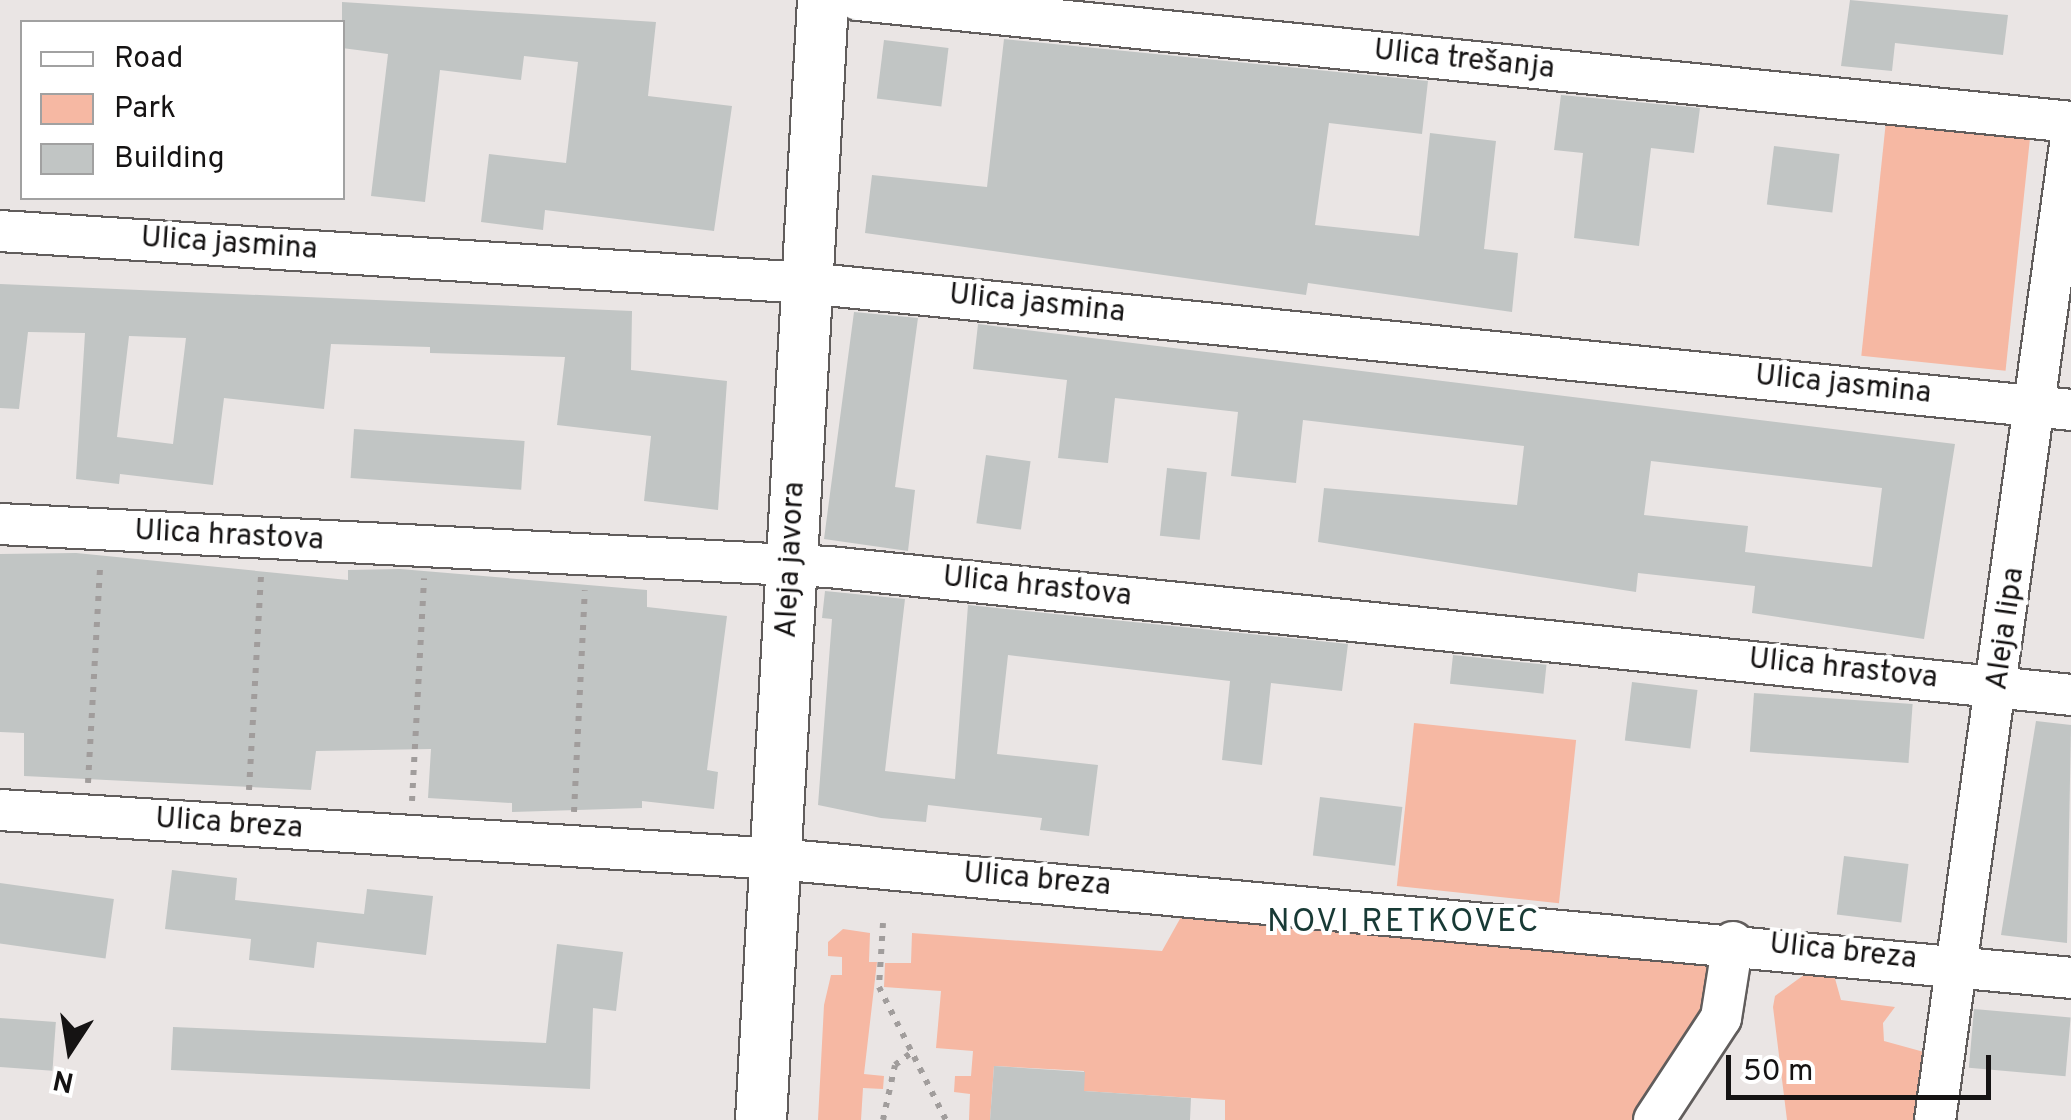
<!DOCTYPE html>
<html>
<head>
<meta charset="utf-8">
<style>
  body { margin:0 }
  #map { position:relative; width:2071px; height:1120px; overflow:hidden; background:#eae5e4; font-family:Overpass,sans-serif }
  div>[style] { position:absolute }
  .green>* { inset:0; background:#f6b8a3; transform-origin:0 0 }
  .building>* { inset:0; background:#c1c5c4; transform-origin:0 0 }
  .path>* { height:6px; margin-top:-3px; transform-origin:0; background:repeating-linear-gradient(90deg,#a19d9c 0 5px,transparent 0 13px) }
  .roads { filter:drop-shadow(2px 0 #615d5c) drop-shadow(-2px 0 #615d5c) drop-shadow(0 2px #615d5c) drop-shadow(0 -2px #615d5c) }
  .minor>* { height:40px; margin:-20px; padding:0 20px; transform-origin:20px; border-radius:20px; background:#fff }
  .tertiary>* { height:50px; margin:-25px; padding:0 25px; transform-origin:25px; border-radius:25px; background:#fff }
  span { translate:-50% -50%; white-space:nowrap; text-align:center; line-height:1.15; -webkit-text-stroke:8px #fff; paint-order:stroke }
  .street-label { font-size:30px; color:#151313 }
  .neighbourhood-label { font-size:32px; color:#183a35; letter-spacing:2.5px }
  .legend { position:absolute; left:20px; top:20px; width:325px; height:180px; box-sizing:border-box; background:#fff; border:2px solid #a1a1a1; margin:0; padding:12px 18px; list-style:none; font-size:30px; color:#151313 }
  .legend li { display:flex; align-items:center; gap:20px; height:50px }
  .legend b { width:50px; border:2px solid #a1a1a1 }
  .north { position:absolute; left:20px; top:1000px; width:100px; height:100px; -webkit-text-stroke:8px #fff; paint-order:stroke; rotate:192deg; font-size:28px; font-weight:700; line-height:40px; text-align:center; color:#151313 }
  .north::after { content:''; display:block; margin:auto; width:35px; height:45px; background:#151313; clip-path:polygon(50% 0,100% 100%,50% 72%,0 100%) }
  .scale { position:absolute; left:1726px; top:1055px; width:265px; height:45px; box-sizing:border-box; border:5px solid #151313; border-top:0; padding-left:12px; font-size:30px; line-height:35px; white-space:nowrap; color:#151313; -webkit-text-stroke:8px #fff; paint-order:stroke }
</style>
</head>
<body>
<div id="map">
  <div class="green">
    <div style="left:1886px;top:121px;width:145px;height:236px;rotate:6deg"></div>
    <div style="left:1414px;top:723px;width:163px;height:164px;rotate:6deg"></div>
    <div style="clip-path:polygon(1213px 912px,1713px 960px,1717px 998px,1645px 1120px,1225px 1120px,1225px 1100px,1084px 1091px,1084px 1071px,994px 1066px,990px 1120px,969px 1120px,970px 1094px,954px 1092px,955px 1076px,971px 1076px,973px 1051px,936px 1048px,941px 991px,884px 987px,885px 963px,911px 963px,912px 933px,1162px 951px,1181px 917px,1212px 920px)"></div>
    <div style="clip-path:polygon(843px 929px,870px 933px,869px 962px,877px 962px,864px 1074px,884px 1076px,883px 1089px,863px 1088px,861px 1120px,818px 1120px,824px 1005px,831px 975px,842px 975px,842px 957px,828px 956px,828px 942px)"></div>
    <div style="clip-path:polygon(1808px 972px,1834px 975px,1841px 1000px,1895px 1007px,1883px 1023px,1884px 1041px,1924px 1052px,1915px 1120px,1787px 1120px,1773px 1007px,1775px 996px)"></div>
  </div>
  <div class="building">
    <div style="clip-path:polygon(1850px 0,2008px 15px,2003px 55px,1895px 43px,1892px 71px,1841px 66px)"></div>
    <div style="clip-path:polygon(342px 2px,656px 22px,648px 96px,732px 106px,714px 231px,545px 210px,543px 230px,481px 222px,489px 154px,566px 163px,578px 62px,524px 56px,521px 80px,440px 70px,425px 202px,371px 196px,388px 54px,342px 48px)"></div>
    <div style="clip-path:polygon(1004px 39px,1428px 81px,1422px 134px,1329px 123px,1315px 225px,1419px 236px,1430px 133px,1496px 141px,1484px 249px,1518px 253px,1512px 312px,1308px 283px,1306px 295px,865px 233px,872px 175px,987px 187px)"></div>
    <div style="left:884px;top:40px;width:65px;height:59px;rotate:7deg"></div>
    <div style="clip-path:polygon(1561px 95px,1700px 108px,1694px 153px,1651px 148px,1639px 246px,1574px 238px,1583px 153px,1554px 150px)"></div>
    <div style="left:1774px;top:146px;width:66px;height:59px;rotate:7deg"></div>
    <div style="clip-path:polygon(evenodd,0 284px,632px 311px,631px 370px,727px 381px,718px 510px,644px 501px,651px 436px,557px 425px,565px 357px,430px 353px,430px 347px,331px 344px,324px 409px,224px 398px,213px 485px,120px 474px,119px 484px,76px 479px,85px 333px,28px 332px,19px 409px,0 408px,0 284px,129px 336px,186px 338px,173px 444px,117px 437px,129px 336px)"></div>
    <div style="clip-path:polygon(854px 312px,918px 318px,895px 487px,915px 490px,908px 551px,824px 539px)"></div>
    <div style="clip-path:polygon(evenodd,978px 324px,1955px 444px,1924px 639px,1752px 613px,1755px 586px,1638px 573px,1636px 592px,1318px 542px,1324px 488px,1517px 505px,1524px 446px,1303px 420px,1296px 483px,1231px 476px,1238px 412px,1115px 398px,1108px 463px,1058px 458px,1067px 380px,973px 369px,978px 324px,1651px 461px,1882px 488px,1872px 567px,1745px 552px,1748px 526px,1644px 515px,1651px 461px)"></div>
    <div style="left:354px;top:429px;width:171px;height:49px;rotate:4deg"></div>
    <div style="left:986px;top:455px;width:45px;height:69px;rotate:8deg"></div>
    <div style="left:1167px;top:468px;width:40px;height:68px;rotate:6deg"></div>
    <div style="clip-path:polygon(76px 553px,348px 580px,348px 570px,400px 569px,647px 590px,647px 607px,727px 616px,707px 770px,718px 772px,714px 809px,642px 801px,642px 808px,512px 812px,512px 803px,428px 798px,431px 749px,316px 751px,311px 790px,24px 776px,24px 733px,0 732px,0 554px)"></div>
    <div style="clip-path:polygon(825px 591px,905px 599px,885px 771px,955px 779px,968px 605px,1348px 644px,1342px 691px,1271px 683px,1262px 765px,1222px 760px,1230px 681px,1008px 655px,997px 754px,1098px 765px,1089px 836px,1040px 830px,1042px 818px,928px 805px,926px 822px,881px 818px,818px 805px,832px 619px,822px 618px)"></div>
    <div style="left:1453px;top:655px;width:94px;height:29px;rotate:6deg"></div>
    <div style="left:1632px;top:682px;width:66px;height:59px;rotate:7deg"></div>
    <div style="left:1754px;top:693px;width:159px;height:59px;rotate:4deg"></div>
    <div style="clip-path:polygon(2036px 721px,2071px 725px,2067px 943px,2001px 935px)"></div>
    <div style="left:1320px;top:797px;width:83px;height:59px;rotate:7deg"></div>
    <div style="left:1844px;top:856px;width:65px;height:59px;rotate:7deg"></div>
    <div style="clip-path:polygon(172px 870px,237px 878px,235px 900px,364px 914px,367px 889px,433px 896px,426px 955px,317px 942px,314px 968px,249px 960px,251px 939px,165px 929px)"></div>
    <div style="left:0;top:883px;width:115px;height:60px;rotate:8deg"></div>
    <div style="clip-path:polygon(557px 944px,623px 952px,616px 1011px,593px 1008px,590px 1089px,171px 1070px,173px 1027px,546px 1043px)"></div>
    <div style="left:1974px;top:1009px;width:97px;height:59px;rotate:5deg"></div>
    <div style="left:0;top:1018px;width:56px;height:49px;rotate:4deg"></div>
    <div style="clip-path:polygon(994px 1066px,1085px 1072px,1084px 1091px,1191px 1098px,1190px 1120px,990px 1120px)"></div>
  </div>
  <div class="path">
    <div style="left:88px;top:783px;width:217px;rotate:-86.8deg"></div>
    <div style="left:249px;top:790px;width:217px;rotate:-86.8deg"></div>
    <div style="left:412px;top:801px;width:223px;rotate:-86.9deg"></div>
    <div style="left:574px;top:812px;width:222px;rotate:-87.2deg"></div>
    <div style="left:883px;top:923px;width:64px;rotate:93.6deg"></div>
    <div style="left:879px;top:987px;width:149px;rotate:63.3deg"></div>
    <div style="left:883px;top:1120px;width:56px;rotate:-77.7deg"></div>
    <div style="left:895px;top:1065px;width:25px;rotate:-37deg"></div>
  </div>
  <div class="roads">
    <div class="minor">
      <div style="left:858px;top:0;width:1219px;rotate:5.74deg"></div>
      <div style="left:0;top:231px;width:808px;rotate:3.69deg"></div>
      <div style="left:806px;top:283px;width:1271px;rotate:5.73deg"></div>
      <div style="left:0;top:524px;width:830px;rotate:2.97deg"></div>
      <div style="left:829px;top:567px;width:1249px;rotate:5.88deg"></div>
      <div style="left:0;top:810px;width:779px;rotate:3.61deg"></div>
      <div style="left:777px;top:859px;width:1299px;rotate:5.25deg"></div>
      <div style="left:1654px;top:1120px;width:122px;rotate:-56.7deg"></div>
      <div style="left:1721px;top:1018px;width:77px;rotate:-81deg"></div>
      <div style="left:1935px;top:1120px;width:992px;rotate:-82.12deg"></div>
    </div>
    <div class="tertiary">
      <div style="left:761px;top:1120px;width:1122px;rotate:-86.83deg"></div>
    </div>
  </div>
  <div class="street-label">
    <span style="left:1464px;top:61px;rotate:6deg">Ulica trešanja</span>
    <span style="left:229px;top:245px;rotate:4deg">Ulica jasmina</span>
    <span style="left:1037px;top:305px;rotate:6deg">Ulica jasmina</span>
    <span style="left:1843px;top:386px;rotate:6deg">Ulica jasmina</span>
    <span style="left:229px;top:537px;rotate:3deg">Ulica hrastova</span>
    <span style="left:792px;top:560px;rotate:-87deg">Aleja javora</span>
    <span style="left:1037px;top:588px;rotate:6deg">Ulica hrastova</span>
    <span style="left:2007px;top:629px;rotate:-82deg">Aleja lipa</span>
    <span style="left:1843px;top:670px;rotate:6deg">Ulica hrastova</span>
    <span style="left:229px;top:825px;rotate:4deg">Ulica breza</span>
    <span style="left:1037px;top:881px;rotate:5deg">Ulica breza</span>
    <span style="left:1843px;top:953px;rotate:6deg">Ulica breza</span>
  </div>
  <div class="neighbourhood-label">
    <span style="left:1404px;top:923px">NOVI RETKOVEC</span>
  </div>
  <ul class="legend">
  <li><b style="height:12px;background:#fff"></b>Road</li>
  <li><b style="height:28px;background:#f6b8a3"></b>Park</li>
  <li><b style="height:28px;background:#c1c5c4"></b>Building</li>
  </ul>
  <div class="north">N</div>
  <div class="scale">50 m</div>
</div>
</body>
</html>
